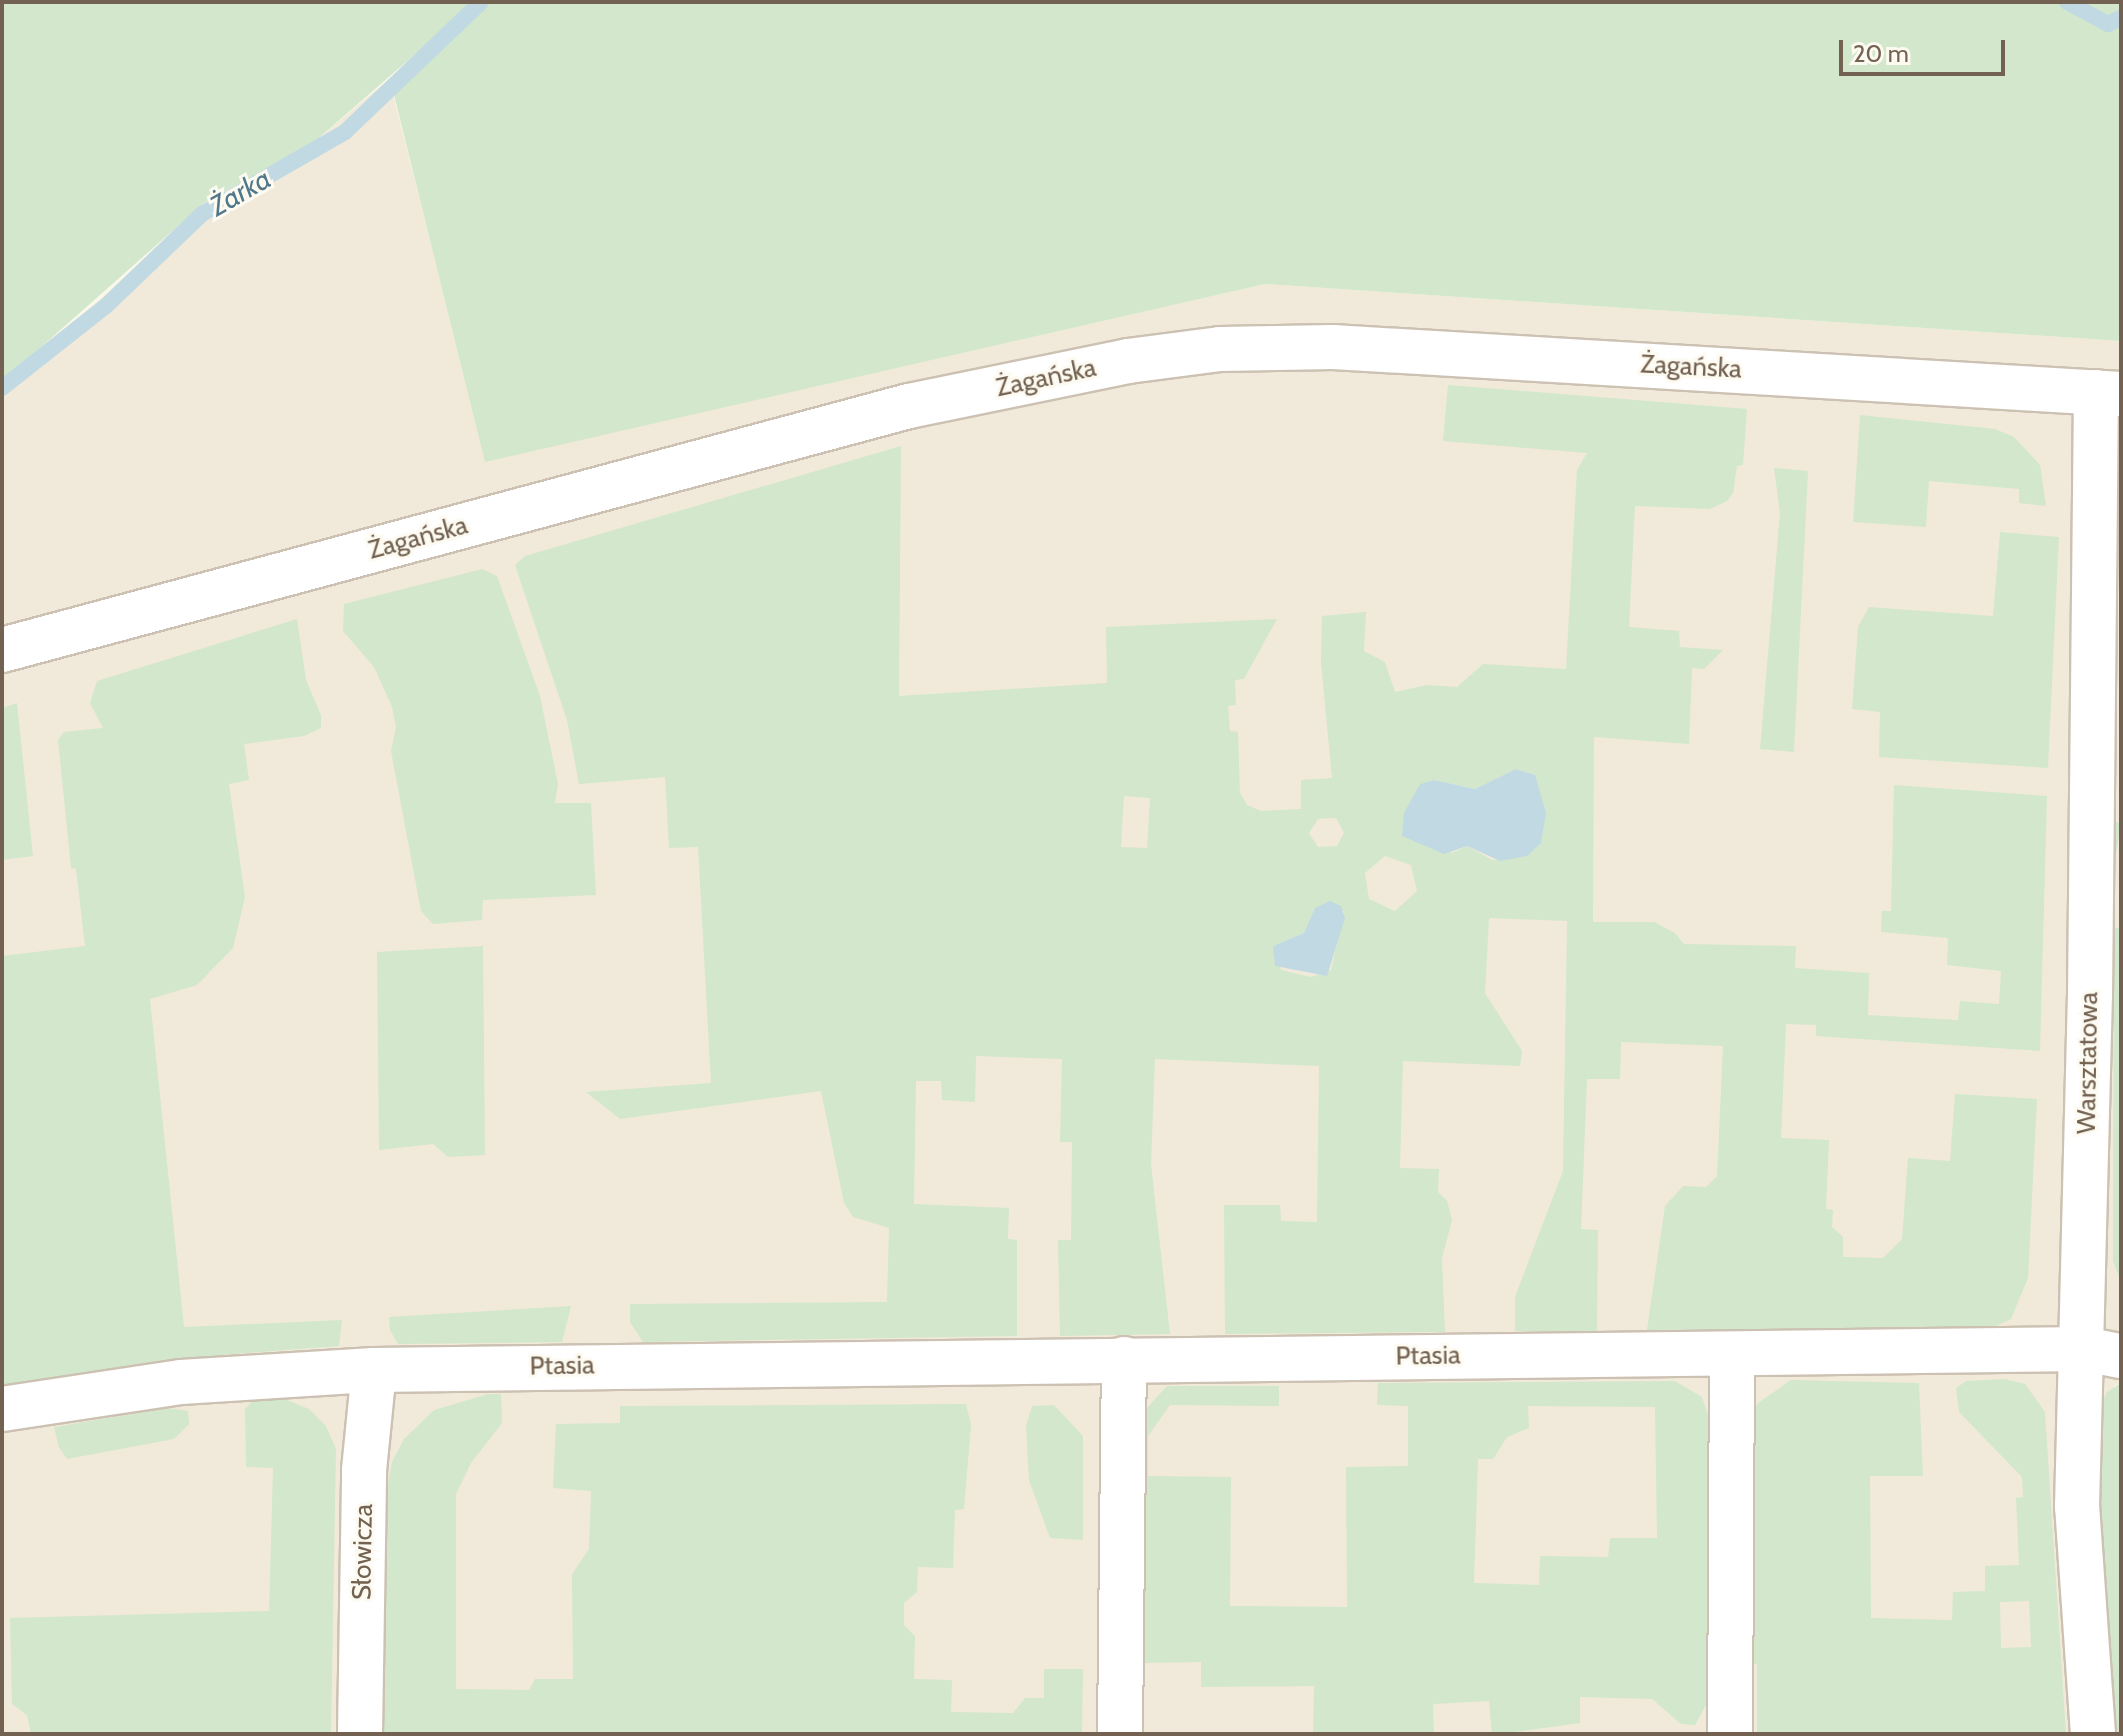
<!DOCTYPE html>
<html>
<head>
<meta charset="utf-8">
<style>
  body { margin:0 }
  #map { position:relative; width:2123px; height:1736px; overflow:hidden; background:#faf7eb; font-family:Cabin,sans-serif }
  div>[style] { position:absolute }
  .residential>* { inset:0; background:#f1eada }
  .green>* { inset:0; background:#d2e7cb; transform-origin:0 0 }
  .water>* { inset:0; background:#c1d9e2 }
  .stream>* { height:16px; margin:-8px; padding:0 8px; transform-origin:8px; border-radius:8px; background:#c1d9e2 }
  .roads { filter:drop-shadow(2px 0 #ccc1b2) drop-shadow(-2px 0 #ccc1b2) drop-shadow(0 2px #ccc1b2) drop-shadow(0 -2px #ccc1b2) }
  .minor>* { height:44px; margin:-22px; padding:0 22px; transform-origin:22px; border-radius:22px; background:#fff }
  .tertiary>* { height:44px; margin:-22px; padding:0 22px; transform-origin:22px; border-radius:22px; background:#fff }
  span { translate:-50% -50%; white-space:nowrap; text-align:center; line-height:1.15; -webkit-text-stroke:6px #fdfaf1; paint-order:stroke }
  .street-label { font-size:26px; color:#736251 }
  .water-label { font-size:28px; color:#51788a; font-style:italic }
  .frame { position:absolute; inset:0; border:4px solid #736251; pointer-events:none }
  .scale { position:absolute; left:1839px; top:40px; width:166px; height:36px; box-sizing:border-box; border:4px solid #736251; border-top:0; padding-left:10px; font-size:24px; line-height:28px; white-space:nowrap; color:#736251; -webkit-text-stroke:6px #fdfaf1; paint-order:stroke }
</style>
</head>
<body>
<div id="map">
  <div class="residential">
    <div style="clip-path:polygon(389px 79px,486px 461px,1265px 284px,2121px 341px,2121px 1383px,2114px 1386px,2111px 1734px,2px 1734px,2px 379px,102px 298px,205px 202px,313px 143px)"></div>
  </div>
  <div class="green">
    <div style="clip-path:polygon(2px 2px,475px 2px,313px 143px,205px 202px,5px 379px,2px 399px)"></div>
    <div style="clip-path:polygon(490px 2px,2062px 2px,2108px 26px,2121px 20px,2121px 341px,1265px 284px,485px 462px,394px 95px)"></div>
    <div style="clip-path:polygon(2070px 2px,2121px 2px,2121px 17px,2108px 23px)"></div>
    <div style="clip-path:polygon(evenodd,1448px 385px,1747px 409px,1743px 465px,1737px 466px,1733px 493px,1727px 501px,1710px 509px,1635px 506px,1629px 627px,1679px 631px,1680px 647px,1723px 650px,1704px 669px,1692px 668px,1689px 744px,1594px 737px,1593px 922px,1654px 922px,1675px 933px,1684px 944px,1796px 946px,1795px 968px,1869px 973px,1868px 1015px,1958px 1020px,1960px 1001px,1999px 1004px,2001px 971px,1947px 965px,1948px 938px,1881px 932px,1882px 911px,1891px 911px,1894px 785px,2047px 796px,2040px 1051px,1816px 1036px,1816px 1025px,1786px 1024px,1781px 1138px,1829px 1140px,1826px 1209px,1833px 1210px,1832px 1227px,1843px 1237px,1843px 1257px,1883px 1258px,1902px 1239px,1908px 1158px,1950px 1161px,1955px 1094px,2037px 1099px,2028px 1278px,2011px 1319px,1989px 1329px,1647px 1330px,1665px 1206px,1683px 1186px,1706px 1187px,1717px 1176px,1723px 1046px,1621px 1042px,1620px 1079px,1587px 1079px,1581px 1229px,1598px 1230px,1597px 1331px,1515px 1331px,1515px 1297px,1563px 1171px,1567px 921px,1489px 918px,1485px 993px,1522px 1051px,1520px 1066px,1403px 1061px,1400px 1168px,1439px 1169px,1438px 1192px,1447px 1201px,1452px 1220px,1442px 1258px,1445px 1332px,1225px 1334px,1224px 1205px,1280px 1205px,1281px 1221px,1317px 1222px,1319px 1066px,1155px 1059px,1151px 1164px,1170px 1334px,1060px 1336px,1058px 1240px,1071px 1240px,1072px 1142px,1060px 1142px,1062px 1059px,976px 1056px,975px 1102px,942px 1100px,941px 1081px,916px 1081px,914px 1204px,1009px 1208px,1008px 1239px,1017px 1240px,1017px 1336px,643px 1342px,630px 1322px,630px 1304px,887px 1302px,889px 1228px,853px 1217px,844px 1203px,821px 1091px,620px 1119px,586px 1092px,711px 1083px,698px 847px,669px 848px,665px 777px,579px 784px,567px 720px,515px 565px,525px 556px,901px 446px,899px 696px,1107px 683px,1106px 627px,1277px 619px,1244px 679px,1235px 680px,1236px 705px,1228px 706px,1230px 731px,1238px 732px,1240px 793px,1247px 805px,1261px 811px,1301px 809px,1301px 780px,1332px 778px,1321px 663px,1322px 616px,1366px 612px,1364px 651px,1385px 662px,1395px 692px,1427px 685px,1457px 687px,1483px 664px,1566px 669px,1577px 470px,1587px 453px,1443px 441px,1448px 385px,1516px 769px,1535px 775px,1527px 856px,1492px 860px,1467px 846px,1452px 853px,1420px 784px,1434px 780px,1475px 789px,1516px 769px,1448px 385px,1124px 796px,1150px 798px,1147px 848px,1121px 847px,1124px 796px,1448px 385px,1336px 818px,1344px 833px,1337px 846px,1318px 847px,1309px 833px,1318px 819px,1336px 818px,1448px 385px,1385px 856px,1411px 865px,1417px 891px,1395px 911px,1369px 899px,1365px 873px,1385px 856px,1448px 385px,1315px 908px,1344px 911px,1331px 970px,1311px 977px,1281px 970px,1273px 946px,1304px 933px,1315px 908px)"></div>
    <div style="clip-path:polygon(1860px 415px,1995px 429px,2014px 437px,2040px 465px,2046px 506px,2019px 503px,2019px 489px,1929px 481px,1926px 527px,1853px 522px)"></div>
    <div style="clip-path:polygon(1774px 468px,1808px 471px,1794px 752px,1760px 749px,1780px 513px)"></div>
    <div style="clip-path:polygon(2000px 532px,2059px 537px,2048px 768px,1879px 757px,1880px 712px,1852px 709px,1858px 627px,1869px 607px,1993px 616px)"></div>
    <div style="clip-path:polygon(482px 569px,497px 576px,540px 696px,558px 784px,555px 803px,591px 803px,596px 895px,483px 900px,482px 920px,433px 924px,421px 911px,391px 751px,396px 727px,392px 707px,374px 667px,343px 631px,344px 604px)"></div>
    <div style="clip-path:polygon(297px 619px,306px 680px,321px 715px,321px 728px,304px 736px,244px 744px,249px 780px,229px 784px,245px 897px,233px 948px,197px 985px,150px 999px,184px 1327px,342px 1320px,339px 1346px,221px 1355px,2px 1387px,2px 956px,85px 946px,76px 869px,71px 868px,58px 740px,64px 732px,103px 728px,90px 703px,97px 681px)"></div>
    <div style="clip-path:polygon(17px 703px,33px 856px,2px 860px,2px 708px)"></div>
    <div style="left:2115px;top:822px;width:6px;height:94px;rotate:9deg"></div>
    <div style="clip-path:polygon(2114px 928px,2121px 928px,2121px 1282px,2113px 1261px)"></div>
    <div style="clip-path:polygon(483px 946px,485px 1155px,448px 1157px,433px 1144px,379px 1150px,377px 952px)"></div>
    <div style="clip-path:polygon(571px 1306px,562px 1342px,398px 1344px,390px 1330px,389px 1317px)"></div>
    <div style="clip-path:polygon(evenodd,2005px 1379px,2025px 1384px,2045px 1412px,2066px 1734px,1757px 1734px,1757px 1664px,1742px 1665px,1753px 1412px,1758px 1403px,1791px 1380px,1919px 1383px,1923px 1476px,1870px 1476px,1871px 1618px,1952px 1620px,1953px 1592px,1985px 1591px,1985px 1566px,2019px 1565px,2016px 1498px,2023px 1497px,2022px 1477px,1959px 1412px,1956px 1388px,1966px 1381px,2005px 1379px,2029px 1601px,2031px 1647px,2001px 1648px,2000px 1602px,2029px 1601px)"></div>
    <div style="clip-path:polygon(evenodd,1675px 1381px,1702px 1397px,1712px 1426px,1707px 1703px,1695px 1725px,1681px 1724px,1652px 1699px,1580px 1697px,1580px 1723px,1501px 1734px,1492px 1734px,1489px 1701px,1433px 1704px,1434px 1734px,1313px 1734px,1314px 1686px,1201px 1687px,1201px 1662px,1138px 1663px,1145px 1410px,1167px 1386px,1279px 1386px,1279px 1406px,1170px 1405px,1148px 1436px,1148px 1476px,1231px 1477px,1230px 1606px,1347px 1607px,1346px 1467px,1408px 1466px,1408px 1406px,1377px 1405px,1378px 1383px,1675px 1381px,1528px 1406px,1655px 1407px,1657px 1538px,1610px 1538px,1608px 1557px,1540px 1556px,1539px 1585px,1474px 1583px,1478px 1459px,1493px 1459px,1507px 1437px,1529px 1428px,1528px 1406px)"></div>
    <div style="clip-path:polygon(2121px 1383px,2121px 1734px,2111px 1734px,2092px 1509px,2097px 1410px,2107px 1392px)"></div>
    <div style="clip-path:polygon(488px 1394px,501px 1394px,502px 1423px,471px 1463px,456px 1494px,456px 1689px,529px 1690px,535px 1679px,573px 1679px,572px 1574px,589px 1549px,591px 1491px,553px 1488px,556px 1424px,620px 1423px,620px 1406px,966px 1404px,971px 1425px,964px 1509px,955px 1510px,953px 1568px,918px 1567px,917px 1592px,904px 1603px,904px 1625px,915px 1636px,914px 1679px,952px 1680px,951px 1712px,1013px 1713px,1025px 1698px,1044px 1698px,1044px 1669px,1083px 1669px,1082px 1734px,382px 1734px,386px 1495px,392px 1462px,404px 1439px,434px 1410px)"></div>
    <div style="clip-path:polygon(254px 1399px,287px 1400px,309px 1409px,326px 1426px,336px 1449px,331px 1734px,31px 1734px,27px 1715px,12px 1704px,10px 1618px,269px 1611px,273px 1468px,246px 1467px,245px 1409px)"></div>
    <div style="clip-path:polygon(1054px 1405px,1083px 1436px,1083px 1540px,1050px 1538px,1029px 1480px,1026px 1426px,1032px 1406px)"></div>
    <div style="clip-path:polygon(168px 1408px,188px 1411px,189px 1424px,174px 1439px,67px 1459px,59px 1447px,54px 1427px)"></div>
  </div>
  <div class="water">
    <div style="clip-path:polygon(1516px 769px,1535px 775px,1546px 813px,1541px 843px,1527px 856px,1500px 861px,1467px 846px,1444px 854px,1402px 836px,1404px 813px,1420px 784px,1434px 780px,1475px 789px)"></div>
    <div style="clip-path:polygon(1330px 901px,1341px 906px,1345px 918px,1327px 976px,1275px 966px,1273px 946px,1304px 933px,1315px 908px)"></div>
  </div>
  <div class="stream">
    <div style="left:2067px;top:2px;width:47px;rotate:28.2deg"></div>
    <div style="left:2108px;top:24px;width:14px;rotate:-25deg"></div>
    <div style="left:2px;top:388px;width:132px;rotate:-38.3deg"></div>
    <div style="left:106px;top:306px;width:133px;rotate:-43.8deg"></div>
    <div style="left:202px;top:214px;width:165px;rotate:-29.8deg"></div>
    <div style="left:345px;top:132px;width:188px;rotate:-43.7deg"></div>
  </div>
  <div class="roads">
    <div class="minor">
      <div style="left:2px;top:1409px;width:181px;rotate:-8.6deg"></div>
      <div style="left:181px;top:1382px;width:193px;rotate:-3.6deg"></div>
      <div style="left:374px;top:1370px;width:1710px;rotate:-0.7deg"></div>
      <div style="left:2084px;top:1349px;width:38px;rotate:11deg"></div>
      <div style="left:360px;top:1734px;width:264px;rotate:-89.1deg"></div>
      <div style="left:364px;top:1470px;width:100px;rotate:-84.3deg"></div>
      <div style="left:1120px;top:1734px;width:375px;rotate:-89.4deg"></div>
      <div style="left:1730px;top:1734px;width:380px;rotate:-89.7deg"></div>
      <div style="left:2093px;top:1734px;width:228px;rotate:-94deg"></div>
      <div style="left:2077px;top:1507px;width:512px;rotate:-88.55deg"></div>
      <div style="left:2090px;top:995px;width:603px;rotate:-89.43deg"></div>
    </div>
    <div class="tertiary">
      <div style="left:2px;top:650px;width:939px;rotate:-15.06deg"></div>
      <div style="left:909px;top:406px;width:224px;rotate:-11.6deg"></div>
      <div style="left:1128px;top:361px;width:93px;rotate:-7.4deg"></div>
      <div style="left:1220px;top:349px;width:113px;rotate:-1deg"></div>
      <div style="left:1333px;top:347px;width:789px;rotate:3.41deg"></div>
    </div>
  </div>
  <div class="street-label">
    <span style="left:1691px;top:367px;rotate:3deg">Żagańska</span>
    <span style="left:1046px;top:378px;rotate:-12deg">Żagańska</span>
    <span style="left:418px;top:538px;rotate:-15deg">Żagańska</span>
    <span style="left:2088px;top:1063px;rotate:-89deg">Warsztatowa</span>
    <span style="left:1428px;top:1356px;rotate:-1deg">Ptasia</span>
    <span style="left:562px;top:1366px;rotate:-1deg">Ptasia</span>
    <span style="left:363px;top:1552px;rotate:-89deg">Słowicza</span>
  </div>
  <div class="water-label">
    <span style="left:240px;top:192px;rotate:-30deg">Żarka</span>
  </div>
  <div class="frame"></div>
  <div class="scale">20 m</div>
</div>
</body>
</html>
